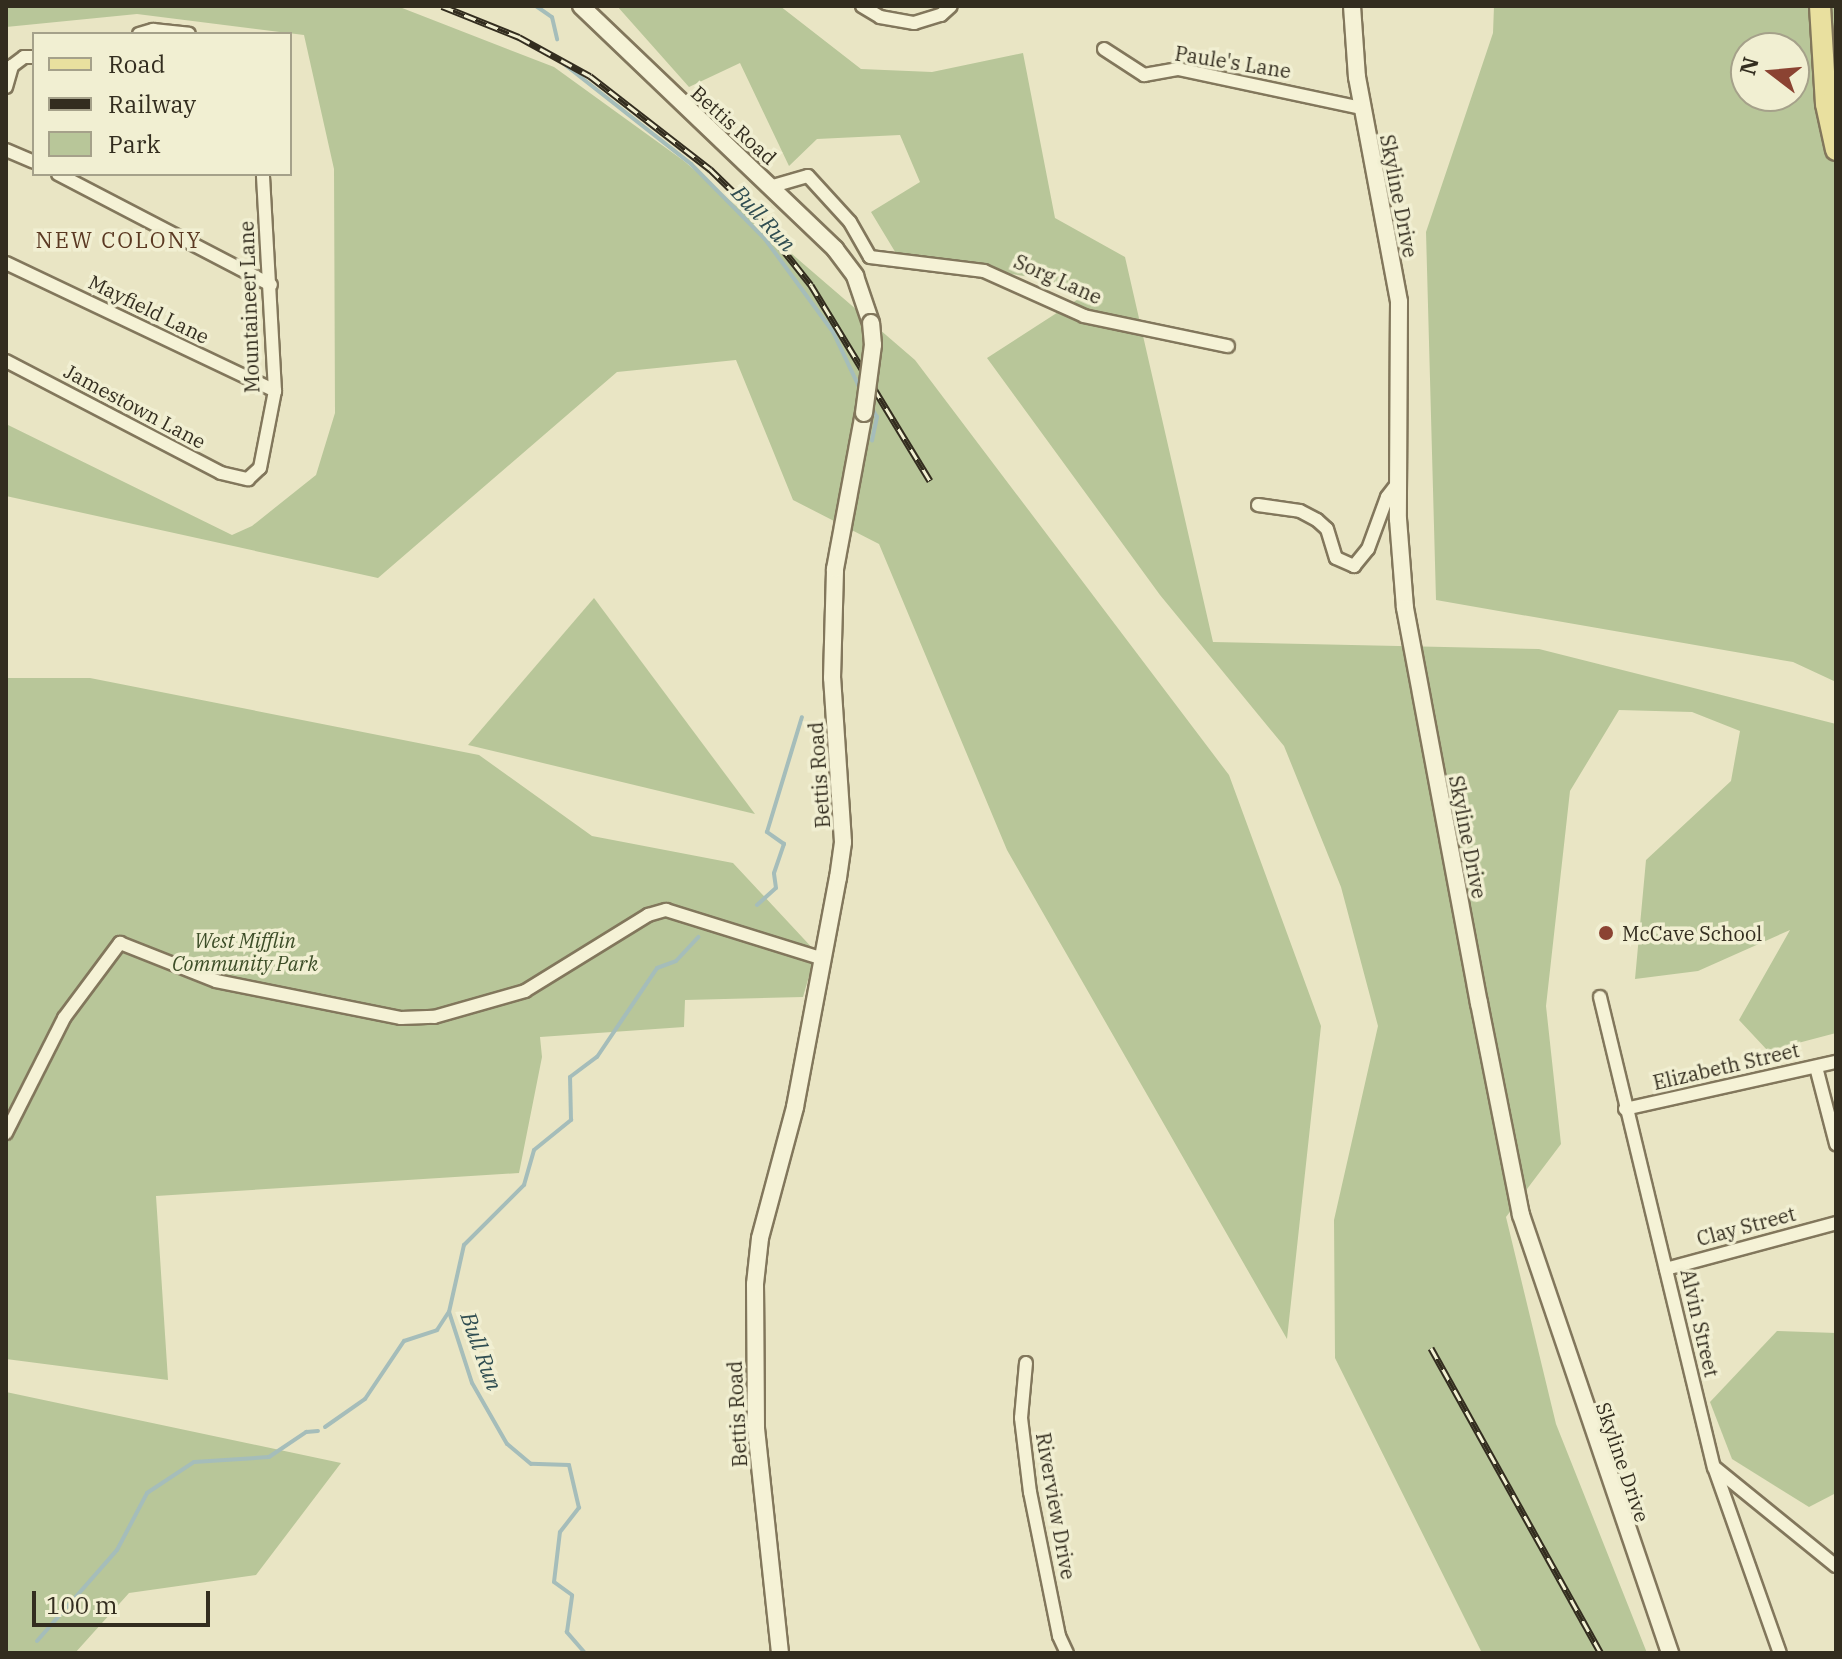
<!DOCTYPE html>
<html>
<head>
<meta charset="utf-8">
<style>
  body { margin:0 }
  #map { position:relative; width:1842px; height:1659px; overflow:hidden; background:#e9e5c4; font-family:"IBM Plex Serif",serif }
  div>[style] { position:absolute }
  .green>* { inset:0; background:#b8c699 }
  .stream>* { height:4px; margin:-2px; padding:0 2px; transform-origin:2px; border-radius:2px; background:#a5bdba }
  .roads { filter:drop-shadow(2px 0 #82775c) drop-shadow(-2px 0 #82775c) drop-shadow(0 2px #82775c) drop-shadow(0 -2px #82775c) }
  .minor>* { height:12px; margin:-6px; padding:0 6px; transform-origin:6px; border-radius:6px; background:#f5f2d6 }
  .tertiary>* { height:16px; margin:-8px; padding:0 8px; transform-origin:8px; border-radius:8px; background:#f5f2d6 }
  .primary>* { height:20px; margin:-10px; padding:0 10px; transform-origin:10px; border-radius:10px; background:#e9e09f }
  .rail>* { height:7px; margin-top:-3.5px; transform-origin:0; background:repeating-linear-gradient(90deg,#f1efd2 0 12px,#332d1f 0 24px); box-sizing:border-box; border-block:2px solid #332d1f }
  .bridges { filter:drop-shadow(2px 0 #82775c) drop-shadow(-2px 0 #82775c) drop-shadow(0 2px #82775c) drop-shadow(0 -2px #82775c) }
  .tertiary-bridge>* { height:16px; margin:-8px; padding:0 8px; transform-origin:8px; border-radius:8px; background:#f5f2d6 }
  .dots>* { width:22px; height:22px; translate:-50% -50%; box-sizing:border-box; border:4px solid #f1efd2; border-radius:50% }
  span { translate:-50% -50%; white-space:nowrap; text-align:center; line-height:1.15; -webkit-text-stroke:7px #f1efd2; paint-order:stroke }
  .street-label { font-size:20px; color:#332d1f }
  .poi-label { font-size:20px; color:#332d1f }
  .left { translate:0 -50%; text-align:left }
  .park-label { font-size:20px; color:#3c4d27; font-style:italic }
  .water-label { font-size:22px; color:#2f4d51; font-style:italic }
  .neighbourhood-label { font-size:22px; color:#5b3922; letter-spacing:2px }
  .frame { position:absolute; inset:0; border:8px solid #332d1f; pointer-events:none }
  .legend { position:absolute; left:32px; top:32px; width:260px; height:144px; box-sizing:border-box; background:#f1efd2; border:2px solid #a5a18a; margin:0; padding:10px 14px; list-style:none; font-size:24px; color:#332d1f }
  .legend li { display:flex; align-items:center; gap:16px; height:40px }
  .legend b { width:40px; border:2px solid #a5a18a }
  .north { position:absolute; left:1730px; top:32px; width:80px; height:80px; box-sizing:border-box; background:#f1efd2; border:2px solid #a5a18a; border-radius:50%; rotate:286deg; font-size:22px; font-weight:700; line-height:32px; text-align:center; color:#332d1f }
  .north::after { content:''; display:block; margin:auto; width:28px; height:36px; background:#8b4332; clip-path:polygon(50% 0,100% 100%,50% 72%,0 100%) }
  .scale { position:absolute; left:32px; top:1591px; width:178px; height:36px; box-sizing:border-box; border:4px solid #332d1f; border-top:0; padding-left:10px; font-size:24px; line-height:28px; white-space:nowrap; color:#332d1f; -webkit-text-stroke:6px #f1efd2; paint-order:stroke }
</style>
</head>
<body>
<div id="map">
  <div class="green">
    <div style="clip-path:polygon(6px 6px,397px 6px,554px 67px,684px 161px,915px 360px,1229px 775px,1321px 1026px,1287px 1339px,1007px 850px,879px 544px,793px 500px,736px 360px,617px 372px,378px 578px,6px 496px,6px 424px,232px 535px,252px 526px,316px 475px,335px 413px,334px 169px,304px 35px,137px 14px,6px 27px)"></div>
    <div style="clip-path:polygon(617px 6px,780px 6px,861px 69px,932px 72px,1023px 53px,1055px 218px,1125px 257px,1213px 642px,1539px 649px,1836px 724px,1836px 1033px,1768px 1051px,1739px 1020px,1790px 930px,1698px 971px,1635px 979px,1646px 860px,1731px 781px,1740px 731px,1692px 712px,1619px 710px,1570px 791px,1546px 1006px,1561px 1144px,1506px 1217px,1556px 1424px,1647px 1653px,1482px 1653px,1335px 1358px,1334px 1220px,1378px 1026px,1341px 887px,1284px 746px,1160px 595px,987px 358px,1083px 296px,1030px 277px,897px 255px,871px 212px,920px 182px,900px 135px,817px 139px,789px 166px,740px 63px,689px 87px)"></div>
    <div style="clip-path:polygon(evenodd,1494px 6px,1836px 6px,1836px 682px,1793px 662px,1436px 600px,1426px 232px,1493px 33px,1494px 6px,1746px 48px,1794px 48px,1794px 96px,1746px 96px,1746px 48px)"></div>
    <div style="clip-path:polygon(594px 598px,755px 814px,468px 745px)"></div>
    <div style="clip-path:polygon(6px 678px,90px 678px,479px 755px,592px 836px,733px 863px,816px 952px,803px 997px,685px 1000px,684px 1027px,540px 1037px,542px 1057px,519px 1173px,156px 1196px,168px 1380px,6px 1359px)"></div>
    <div style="clip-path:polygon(1777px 1331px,1836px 1333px,1836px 1493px,1809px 1507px,1732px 1459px,1710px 1402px)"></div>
    <div style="clip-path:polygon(6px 1392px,341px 1463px,256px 1575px,129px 1593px,75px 1653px,6px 1653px)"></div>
  </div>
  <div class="stream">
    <div style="left:536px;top:6px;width:19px;rotate:35deg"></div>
    <div style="left:552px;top:17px;width:23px;rotate:77deg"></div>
    <div style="left:564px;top:64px;width:162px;rotate:38.2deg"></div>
    <div style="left:691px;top:164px;width:105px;rotate:45.4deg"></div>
    <div style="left:765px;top:239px;width:115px;rotate:53.8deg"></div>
    <div style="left:833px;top:332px;width:65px;rotate:64.6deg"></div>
    <div style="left:870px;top:405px;width:14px;rotate:60deg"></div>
    <div style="left:877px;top:417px;width:24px;rotate:102deg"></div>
    <div style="left:757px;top:905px;width:25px;rotate:-42deg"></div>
    <div style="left:776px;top:888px;width:15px;rotate:-98deg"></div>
    <div style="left:774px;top:873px;width:31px;rotate:-71deg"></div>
    <div style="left:784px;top:844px;width:21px;rotate:-145deg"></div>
    <div style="left:767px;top:832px;width:120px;rotate:-73.1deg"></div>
    <div style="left:325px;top:1427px;width:49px;rotate:-35deg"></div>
    <div style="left:365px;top:1399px;width:70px;rotate:-56.1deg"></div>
    <div style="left:404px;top:1341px;width:35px;rotate:-18deg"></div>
    <div style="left:437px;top:1330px;width:20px;rotate:-57deg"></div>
    <div style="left:37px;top:1641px;width:121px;rotate:-48.7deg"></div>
    <div style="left:117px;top:1550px;width:64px;rotate:-62.2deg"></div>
    <div style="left:147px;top:1493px;width:56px;rotate:-33.4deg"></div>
    <div style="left:194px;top:1462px;width:75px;rotate:-3.8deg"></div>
    <div style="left:269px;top:1457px;width:45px;rotate:-34deg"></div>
    <div style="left:306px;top:1432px;width:12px;rotate:-5deg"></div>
    <div style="left:585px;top:1653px;width:28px;rotate:-131deg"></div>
    <div style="left:567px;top:1632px;width:37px;rotate:-82deg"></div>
    <div style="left:572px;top:1595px;width:22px;rotate:-144deg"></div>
    <div style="left:554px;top:1582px;width:50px;rotate:-83.2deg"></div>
    <div style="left:560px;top:1532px;width:31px;rotate:-52deg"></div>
    <div style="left:579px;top:1508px;width:44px;rotate:-103.1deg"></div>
    <div style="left:569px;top:1465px;width:38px;rotate:-178deg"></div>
    <div style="left:531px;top:1464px;width:31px;rotate:-140deg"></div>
    <div style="left:507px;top:1444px;width:70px;rotate:-119.8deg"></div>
    <div style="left:472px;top:1383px;width:75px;rotate:-107.9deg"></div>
    <div style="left:449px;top:1312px;width:69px;rotate:-77.4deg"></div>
    <div style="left:464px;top:1245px;width:85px;rotate:-45deg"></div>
    <div style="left:524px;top:1185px;width:36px;rotate:-74deg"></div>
    <div style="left:534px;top:1150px;width:48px;rotate:-39deg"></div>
    <div style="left:571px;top:1120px;width:43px;rotate:-91.3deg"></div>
    <div style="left:570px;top:1077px;width:34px;rotate:-37deg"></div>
    <div style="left:597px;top:1057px;width:107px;rotate:-56deg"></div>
    <div style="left:657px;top:968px;width:20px;rotate:-20deg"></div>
    <div style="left:676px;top:961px;width:33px;rotate:-47deg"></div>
  </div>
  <div class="roads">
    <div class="minor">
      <div style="left:862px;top:6px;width:21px;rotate:31deg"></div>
      <div style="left:880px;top:17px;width:35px;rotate:10deg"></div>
      <div style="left:914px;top:23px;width:28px;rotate:-17deg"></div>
      <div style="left:941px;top:15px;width:13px;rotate:-42deg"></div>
      <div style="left:139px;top:34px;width:15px;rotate:-16deg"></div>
      <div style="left:153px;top:30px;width:36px;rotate:6deg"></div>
      <div style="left:1104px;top:49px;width:48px;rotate:33deg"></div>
      <div style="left:1144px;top:75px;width:35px;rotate:-10deg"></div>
      <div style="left:1178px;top:69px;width:188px;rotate:12deg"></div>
      <div style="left:6px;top:87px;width:22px;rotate:-74deg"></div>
      <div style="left:12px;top:66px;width:15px;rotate:-37deg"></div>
      <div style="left:24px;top:57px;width:10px"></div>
      <div style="left:6px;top:150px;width:30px;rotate:23deg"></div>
      <div style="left:58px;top:174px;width:240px;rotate:27.5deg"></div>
      <div style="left:773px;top:186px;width:36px;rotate:-16deg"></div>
      <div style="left:808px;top:176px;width:62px;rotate:47.6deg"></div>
      <div style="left:850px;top:222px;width:40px;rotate:60.3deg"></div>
      <div style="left:870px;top:257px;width:115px;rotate:7deg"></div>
      <div style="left:984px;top:271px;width:110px;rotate:24.2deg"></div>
      <div style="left:1084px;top:316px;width:147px;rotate:11.8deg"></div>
      <div style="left:6px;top:263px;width:298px;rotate:25.4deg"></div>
      <div style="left:6px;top:361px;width:242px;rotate:27.5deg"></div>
      <div style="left:221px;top:473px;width:28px;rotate:13deg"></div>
      <div style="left:248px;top:479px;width:16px;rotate:-43deg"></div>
      <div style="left:260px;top:468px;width:78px;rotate:-79deg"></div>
      <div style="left:275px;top:391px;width:217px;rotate:-93.2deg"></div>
      <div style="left:1258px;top:505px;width:42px;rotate:8.1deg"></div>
      <div style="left:1300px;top:511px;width:19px;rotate:28deg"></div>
      <div style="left:1317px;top:520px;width:13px;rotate:42deg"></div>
      <div style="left:1327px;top:529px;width:30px;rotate:73deg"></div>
      <div style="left:1336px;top:558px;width:20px;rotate:24deg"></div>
      <div style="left:1354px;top:566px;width:22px;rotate:-51deg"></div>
      <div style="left:1368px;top:549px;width:55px;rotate:-69.9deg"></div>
      <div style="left:1387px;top:497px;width:18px;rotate:-52deg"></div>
      <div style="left:1600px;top:997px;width:484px;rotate:76.4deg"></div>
      <div style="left:1714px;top:1467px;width:197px;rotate:70.5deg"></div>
      <div style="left:1816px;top:1067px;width:80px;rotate:75.4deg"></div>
      <div style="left:1625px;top:1109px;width:216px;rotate:-12.6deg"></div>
      <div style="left:6px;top:1133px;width:129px;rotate:-63.2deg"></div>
      <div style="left:64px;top:1018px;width:94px;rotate:-53.3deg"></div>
      <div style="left:120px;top:943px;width:103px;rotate:21.6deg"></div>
      <div style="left:216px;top:981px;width:189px;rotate:11.3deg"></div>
      <div style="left:401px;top:1018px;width:33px;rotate:-2deg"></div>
      <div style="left:434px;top:1017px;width:95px;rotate:-15.9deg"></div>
      <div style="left:525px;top:991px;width:145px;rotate:-31.7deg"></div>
      <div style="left:648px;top:915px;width:19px;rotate:-16deg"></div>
      <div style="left:666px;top:910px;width:164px;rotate:17.3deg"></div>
      <div style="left:1666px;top:1269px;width:176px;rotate:-15.1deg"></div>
      <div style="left:1026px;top:1363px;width:55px;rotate:95.2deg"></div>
      <div style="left:1021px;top:1418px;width:75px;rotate:83.1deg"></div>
      <div style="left:1030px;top:1492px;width:147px;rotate:78.6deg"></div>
      <div style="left:1059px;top:1636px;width:19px;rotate:65deg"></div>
      <div style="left:1714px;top:1467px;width:157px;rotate:39.1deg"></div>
    </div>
    <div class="tertiary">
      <div style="left:581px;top:6px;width:352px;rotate:43.7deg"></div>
      <div style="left:835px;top:249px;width:34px;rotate:53deg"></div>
      <div style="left:855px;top:276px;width:50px;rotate:71.2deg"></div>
      <div style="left:1352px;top:6px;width:71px;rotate:86deg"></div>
      <div style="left:1357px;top:77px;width:229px;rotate:79.4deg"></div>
      <div style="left:1399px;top:302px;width:217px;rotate:90.3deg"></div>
      <div style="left:1398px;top:519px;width:89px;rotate:85.5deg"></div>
      <div style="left:1405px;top:608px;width:402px;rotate:79.4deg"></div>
      <div style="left:1479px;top:1003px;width:216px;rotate:78.8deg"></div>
      <div style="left:1521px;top:1215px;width:463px;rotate:71.2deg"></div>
      <div style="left:780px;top:1653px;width:227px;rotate:-96.1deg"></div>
      <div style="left:756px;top:1427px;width:143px;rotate:-90.4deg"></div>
      <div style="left:755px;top:1284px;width:46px;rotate:-83.8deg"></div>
      <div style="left:760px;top:1238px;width:136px;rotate:-75deg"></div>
      <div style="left:795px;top:1107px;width:233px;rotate:-79.4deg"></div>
      <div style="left:838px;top:878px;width:36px;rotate:-82deg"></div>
      <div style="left:843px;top:842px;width:164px;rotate:-93.8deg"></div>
      <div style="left:832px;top:678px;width:109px;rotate:-88.4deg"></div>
      <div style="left:835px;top:569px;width:159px;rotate:-79.5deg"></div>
    </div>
    <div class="primary">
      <div style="left:1820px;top:6px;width:98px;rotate:86.5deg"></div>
      <div style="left:1826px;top:104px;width:47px;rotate:77.7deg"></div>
    </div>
  </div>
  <div class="rail">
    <div style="left:442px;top:6px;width:83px;rotate:21.9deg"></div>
    <div style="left:519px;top:37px;width:81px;rotate:28.8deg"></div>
    <div style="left:590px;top:76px;width:152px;rotate:37.8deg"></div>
    <div style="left:710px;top:169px;width:56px;rotate:44.3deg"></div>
    <div style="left:750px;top:208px;width:98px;rotate:51.6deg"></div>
    <div style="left:811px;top:285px;width:229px;rotate:58.7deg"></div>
    <div style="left:1431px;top:1348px;width:349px;rotate:60.9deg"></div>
  </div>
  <div class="bridges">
    <div class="tertiary-bridge">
      <div style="left:864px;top:413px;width:69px;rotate:-82.5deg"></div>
      <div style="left:873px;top:345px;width:22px;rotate:-95deg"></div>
    </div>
  </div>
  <div class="dots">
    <div style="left:1606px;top:933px;background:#8b4332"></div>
  </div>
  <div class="street-label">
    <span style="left:1233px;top:62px;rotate:9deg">Paule's Lane</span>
    <span style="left:734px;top:125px;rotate:42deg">Bettis Road</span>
    <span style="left:1399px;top:196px;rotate:79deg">Skyline Drive</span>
    <span style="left:1058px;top:279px;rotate:24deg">Sorg Lane</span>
    <span style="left:249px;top:307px;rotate:-92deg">Mountaineer Lane</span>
    <span style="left:149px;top:309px;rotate:26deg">Mayfield Lane</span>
    <span style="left:135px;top:406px;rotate:28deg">Jamestown Lane</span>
    <span style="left:819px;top:775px;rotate:-94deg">Bettis Road</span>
    <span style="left:1468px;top:837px;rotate:79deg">Skyline Drive</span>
    <span style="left:1726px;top:1066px;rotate:-13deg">Elizabeth Street</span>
    <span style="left:1746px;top:1226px;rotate:-15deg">Clay Street</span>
    <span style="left:1700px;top:1323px;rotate:77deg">Alvin Street</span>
    <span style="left:737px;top:1414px;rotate:-93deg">Bettis Road</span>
    <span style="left:1623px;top:1462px;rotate:71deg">Skyline Drive</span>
    <span style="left:1056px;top:1506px;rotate:80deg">Riverview Drive</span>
  </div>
  <div class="poi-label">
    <span class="left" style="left:1622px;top:933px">McCave School</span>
  </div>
  <div class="park-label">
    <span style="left:245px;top:952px">West Mifflin<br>Community Park</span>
  </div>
  <div class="water-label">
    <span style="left:764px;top:218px;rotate:47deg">Bull Run</span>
    <span style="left:482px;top:1351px;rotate:70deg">Bull Run</span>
  </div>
  <div class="neighbourhood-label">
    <span style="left:119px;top:240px">NEW COLONY</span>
  </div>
  <div class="frame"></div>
  <ul class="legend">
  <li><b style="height:10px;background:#e9e09f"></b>Road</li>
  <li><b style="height:10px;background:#332d1f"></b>Railway</li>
  <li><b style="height:22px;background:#b8c699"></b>Park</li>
  </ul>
  <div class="north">N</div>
  <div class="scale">100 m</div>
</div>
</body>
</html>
